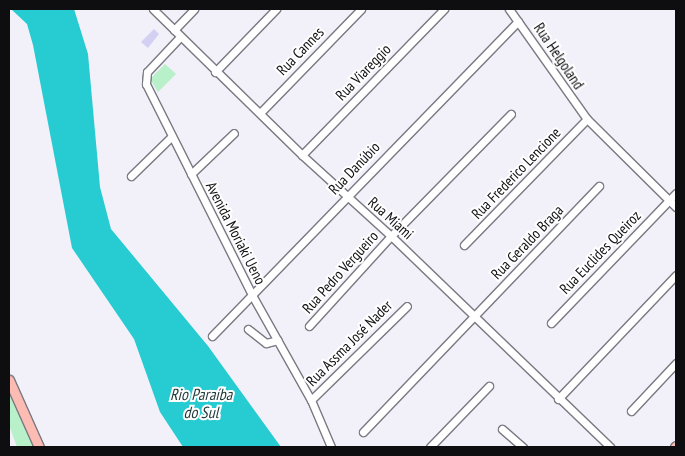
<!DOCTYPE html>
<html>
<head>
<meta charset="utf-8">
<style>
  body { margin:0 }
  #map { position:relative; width:685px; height:456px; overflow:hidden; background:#f2f0f9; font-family:"PT Sans Narrow",sans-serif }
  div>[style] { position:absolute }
  .green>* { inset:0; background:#b7f0c9 }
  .water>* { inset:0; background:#27ccd3 }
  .building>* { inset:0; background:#d4d0f4 }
  .roads { filter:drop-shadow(1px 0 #7b7981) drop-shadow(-1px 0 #7b7981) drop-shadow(0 1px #7b7981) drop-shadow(0 -1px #7b7981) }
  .minor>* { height:7px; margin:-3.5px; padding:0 3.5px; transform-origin:3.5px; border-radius:3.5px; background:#fff }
  .major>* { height:9px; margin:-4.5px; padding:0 4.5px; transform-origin:4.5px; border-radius:4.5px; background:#fcbcb3 }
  span { translate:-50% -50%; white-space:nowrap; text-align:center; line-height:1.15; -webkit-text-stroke:4px #fff; paint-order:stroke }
  .street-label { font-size:15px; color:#0e0e11 }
  .water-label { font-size:16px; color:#1f3839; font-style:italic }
  .frame { position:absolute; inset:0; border:10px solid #0e0e11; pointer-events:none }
</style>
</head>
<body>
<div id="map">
  <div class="green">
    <div style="clip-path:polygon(165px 64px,176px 74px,158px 92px,150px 79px)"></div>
    <div style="clip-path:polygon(9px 391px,23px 424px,36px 447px,17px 447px,9px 425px)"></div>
  </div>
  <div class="water">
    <div style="clip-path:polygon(11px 9px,74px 9px,88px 54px,100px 187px,111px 229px,208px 346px,281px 447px,183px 447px,160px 412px,134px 339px,72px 248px,33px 45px,27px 24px)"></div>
  </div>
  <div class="building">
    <div style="clip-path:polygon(154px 29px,159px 34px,148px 48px,141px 42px)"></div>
  </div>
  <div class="roads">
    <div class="minor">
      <div style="left:153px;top:9px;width:209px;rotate:44.4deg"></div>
      <div style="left:302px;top:155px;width:120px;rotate:42.3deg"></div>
      <div style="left:391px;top:236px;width:304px;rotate:43.9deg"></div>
      <div style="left:509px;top:9px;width:135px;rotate:54.7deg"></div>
      <div style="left:587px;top:119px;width:125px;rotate:44.7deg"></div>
      <div style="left:174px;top:30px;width:29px;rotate:-46deg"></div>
      <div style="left:180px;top:37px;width:48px;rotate:133.3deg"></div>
      <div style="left:147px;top:72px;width:12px;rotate:95deg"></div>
      <div style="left:146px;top:84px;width:236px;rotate:63.3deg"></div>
      <div style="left:252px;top:295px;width:120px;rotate:60.7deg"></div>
      <div style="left:311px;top:400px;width:51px;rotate:66.9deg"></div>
      <div style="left:215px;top:72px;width:88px;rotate:-45.9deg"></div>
      <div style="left:260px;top:113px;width:145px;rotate:-45.8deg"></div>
      <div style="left:302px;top:155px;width:204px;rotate:-45.8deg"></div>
      <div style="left:191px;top:174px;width:59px;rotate:-43.6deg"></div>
      <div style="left:131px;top:176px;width:57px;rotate:-44.3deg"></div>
      <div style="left:464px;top:245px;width:176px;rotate:-45.7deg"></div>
      <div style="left:551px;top:323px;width:180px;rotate:-46.1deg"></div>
      <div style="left:309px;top:326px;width:122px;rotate:-47.7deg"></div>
      <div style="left:391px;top:236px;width:171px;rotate:-45.5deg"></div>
      <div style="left:248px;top:329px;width:23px;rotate:38deg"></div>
      <div style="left:266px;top:343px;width:12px;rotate:-14deg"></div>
      <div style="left:212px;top:336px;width:439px;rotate:-45.8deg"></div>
      <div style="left:558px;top:399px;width:171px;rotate:-46.4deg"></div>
      <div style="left:311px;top:400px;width:134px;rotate:-44.4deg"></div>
      <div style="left:631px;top:411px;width:66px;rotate:-46.8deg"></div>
      <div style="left:502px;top:429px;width:28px;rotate:41deg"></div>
      <div style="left:363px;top:432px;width:341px;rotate:-46.2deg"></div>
      <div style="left:430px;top:447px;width:85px;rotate:-46deg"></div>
    </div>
    <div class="major">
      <div style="left:9px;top:380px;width:73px;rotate:65.9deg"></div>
      <div style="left:675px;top:447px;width:1px;rotate:-45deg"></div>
    </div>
  </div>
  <div class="street-label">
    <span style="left:300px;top:51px;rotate:-46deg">Rua Cannes</span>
    <span style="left:559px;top:56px;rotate:56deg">Rua Helgoland</span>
    <span style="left:363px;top:72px;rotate:-46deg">Rua Viareggio</span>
    <span style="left:354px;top:168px;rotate:-46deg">Rua Danúbio</span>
    <span style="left:516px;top:173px;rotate:-46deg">Rua Frederico Lencione</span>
    <span style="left:391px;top:218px;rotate:42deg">Rua Miami</span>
    <span style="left:236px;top:233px;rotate:63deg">Avenida Moriaki Ueno</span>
    <span style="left:527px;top:242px;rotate:-46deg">Rua Geraldo Braga</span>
    <span style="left:600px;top:252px;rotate:-46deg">Rua Euclides Queiroz</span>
    <span style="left:340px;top:272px;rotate:-48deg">Rua Pedro Vergueiro</span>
    <span style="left:349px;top:343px;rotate:-45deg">Rua Assma José Nader</span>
  </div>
  <div class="water-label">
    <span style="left:201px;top:403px">Rio Paraíba<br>do Sul</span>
  </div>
  <div class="frame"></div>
</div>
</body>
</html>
